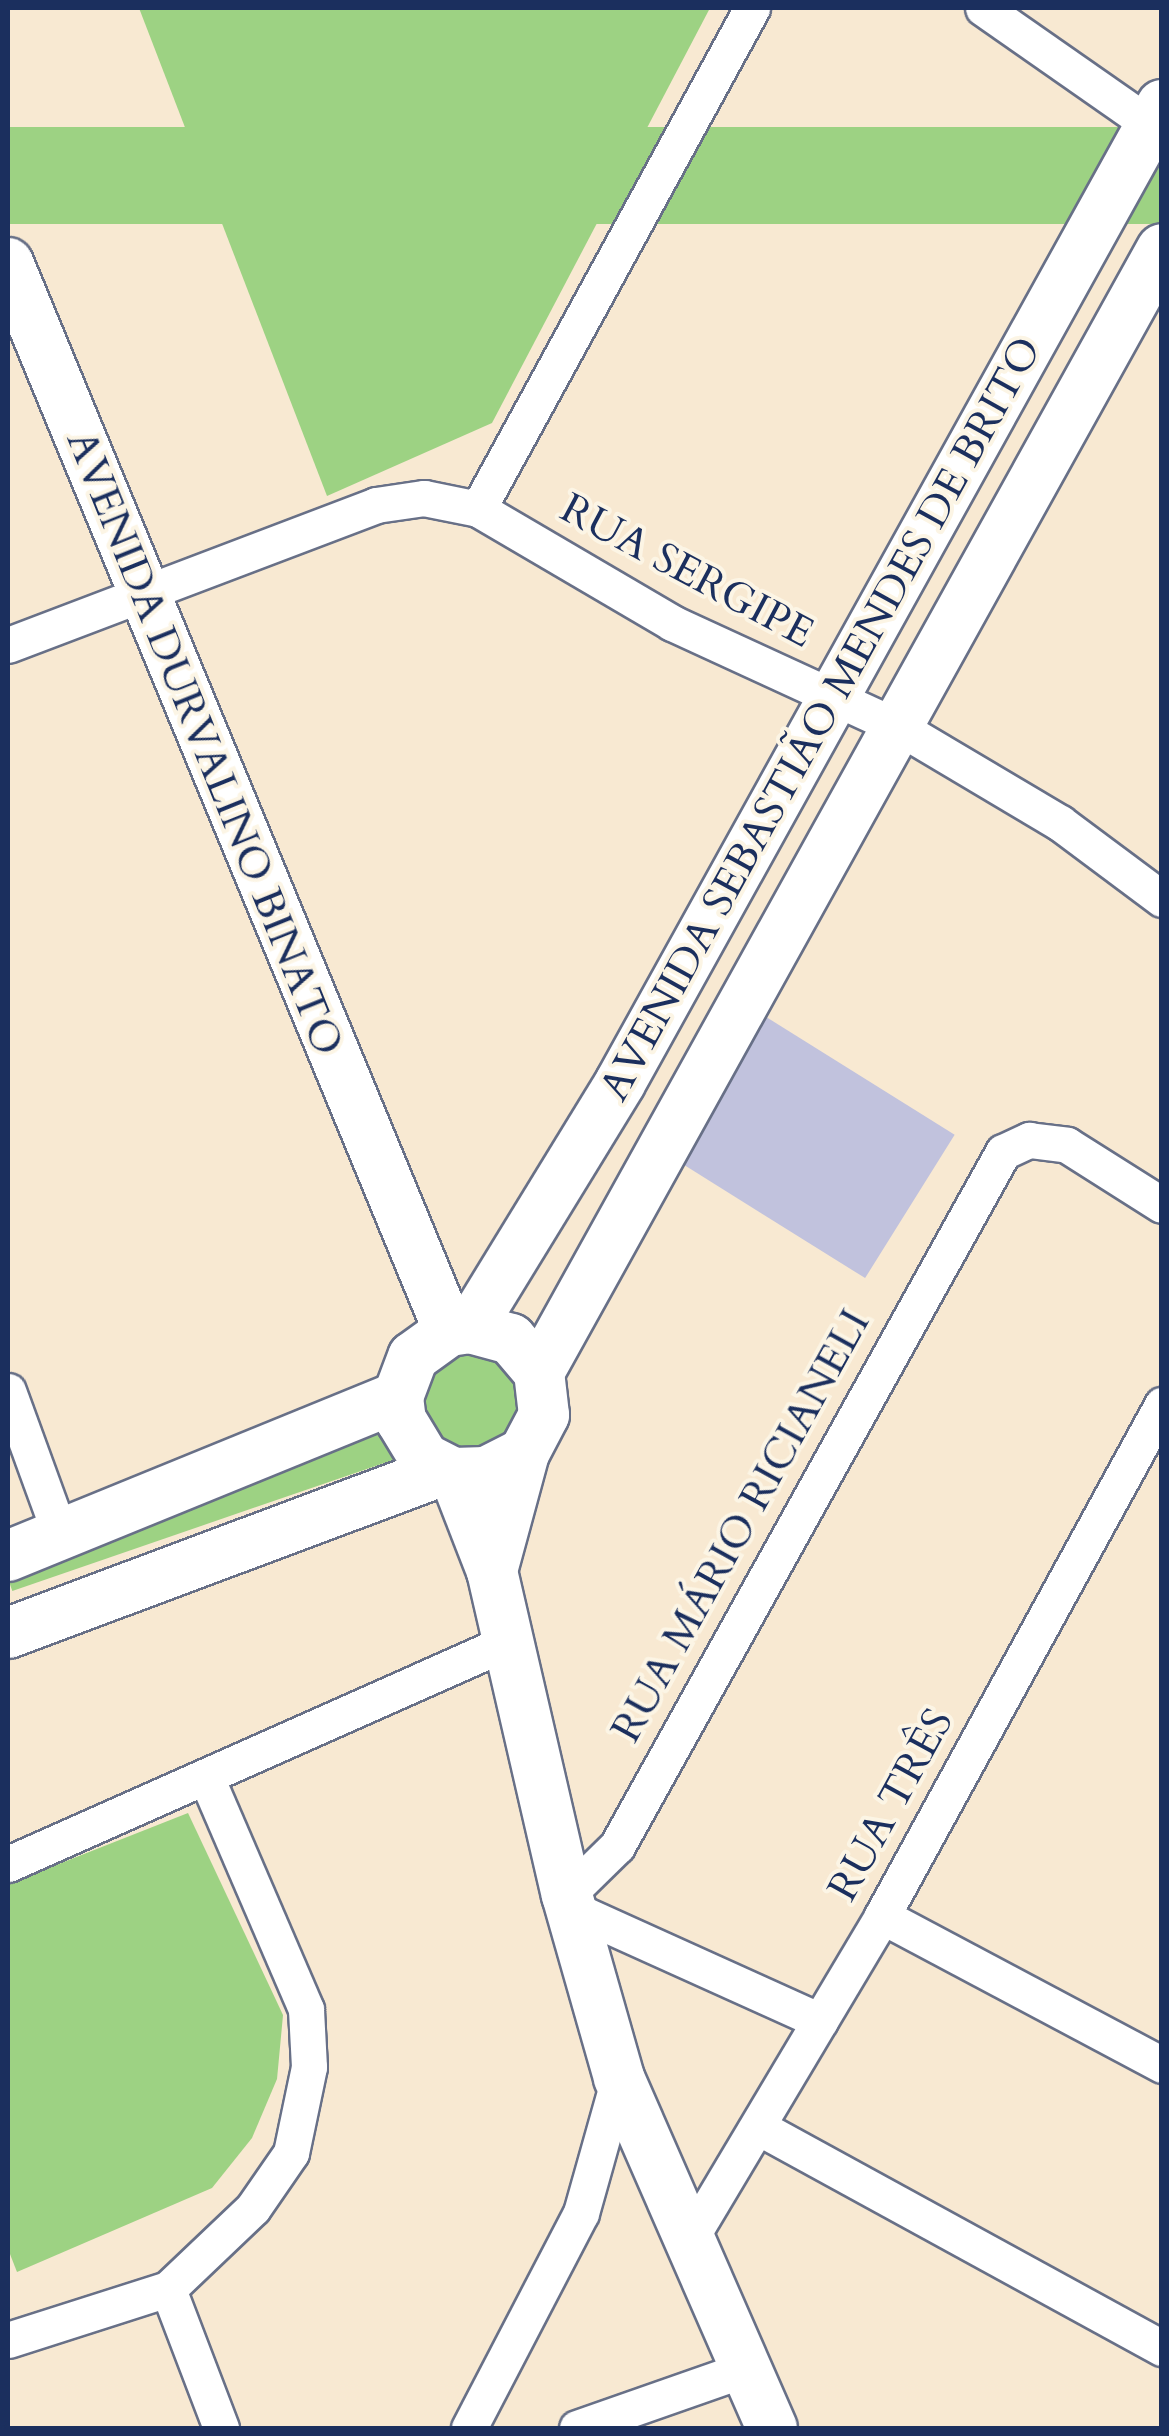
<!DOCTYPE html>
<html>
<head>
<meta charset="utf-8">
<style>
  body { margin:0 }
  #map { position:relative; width:1169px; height:2436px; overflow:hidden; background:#f8e9d2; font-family:Cardo,serif }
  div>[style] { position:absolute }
  .industrial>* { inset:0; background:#c1c2dd; transform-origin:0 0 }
  .green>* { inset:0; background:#9dd283; transform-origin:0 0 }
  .round { border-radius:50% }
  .roads { filter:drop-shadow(2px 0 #687087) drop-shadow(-2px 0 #687087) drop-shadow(0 2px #687087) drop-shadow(0 -2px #687087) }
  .street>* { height:35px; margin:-17.5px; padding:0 17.5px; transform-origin:17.5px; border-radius:17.5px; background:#fff }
  .secondary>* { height:50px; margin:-25px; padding:0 25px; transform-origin:25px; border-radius:25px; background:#fff }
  span { translate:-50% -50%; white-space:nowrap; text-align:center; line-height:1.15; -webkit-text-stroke:8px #fcf5e5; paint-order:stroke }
  .street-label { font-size:42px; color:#1b2f5e }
  .frame { position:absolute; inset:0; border:10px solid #1b2f5e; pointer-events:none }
</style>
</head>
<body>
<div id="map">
  <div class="industrial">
    <div style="left:763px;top:1015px;width:226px;height:169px;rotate:32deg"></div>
  </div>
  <div class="green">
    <div style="clip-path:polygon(139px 8px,710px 8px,492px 423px,327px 496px)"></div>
    <div style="left:1161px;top:127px;width:97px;height:1355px;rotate:90deg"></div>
    <div class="round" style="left:422px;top:1355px;width:96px;height:96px"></div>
    <div style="left:392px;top:1419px;width:39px;height:415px;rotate:71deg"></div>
    <div style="clip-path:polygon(188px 1813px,283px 2015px,277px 2079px,252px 2138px,212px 2188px,17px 2272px,8px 2249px,8px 1884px)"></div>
  </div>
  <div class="roads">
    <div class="street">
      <div style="left:983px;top:8px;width:205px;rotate:34.9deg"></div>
      <div style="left:478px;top:509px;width:225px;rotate:30.4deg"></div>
      <div style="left:672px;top:623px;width:251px;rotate:24.7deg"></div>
      <div style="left:900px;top:728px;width:186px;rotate:30.7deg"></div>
      <div style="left:1060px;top:823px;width:127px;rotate:36.7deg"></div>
      <div style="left:8px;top:645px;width:394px;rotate:-20.8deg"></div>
      <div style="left:376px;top:505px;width:49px;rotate:-8.3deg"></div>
      <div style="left:424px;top:498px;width:55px;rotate:11.5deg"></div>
      <div style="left:478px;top:509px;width:571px;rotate:-61.33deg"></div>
      <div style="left:8px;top:1391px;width:152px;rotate:70deg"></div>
      <div style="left:8px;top:1864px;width:544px;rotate:-23.97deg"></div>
      <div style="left:567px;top:1895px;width:70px;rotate:-44.4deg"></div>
      <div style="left:617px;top:1846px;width:794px;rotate:-60.92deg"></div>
      <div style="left:1003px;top:1152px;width:29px;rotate:-25deg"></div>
      <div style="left:1029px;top:1140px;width:38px;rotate:7deg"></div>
      <div style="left:1067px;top:1145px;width:112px;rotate:32.3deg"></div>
      <div style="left:572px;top:1909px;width:272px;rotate:24.3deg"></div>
      <div style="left:882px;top:1916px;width:317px;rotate:28deg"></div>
      <div style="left:760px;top:2128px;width:458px;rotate:28.7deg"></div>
      <div style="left:688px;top:2242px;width:379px;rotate:-59.2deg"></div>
      <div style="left:882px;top:1916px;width:583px;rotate:-61.28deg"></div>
      <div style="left:168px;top:2289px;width:149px;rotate:69.1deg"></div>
      <div style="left:8px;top:2340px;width:168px;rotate:-17.7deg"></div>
      <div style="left:168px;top:2289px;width:117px;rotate:-43.6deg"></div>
      <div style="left:253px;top:2208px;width:67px;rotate:-55.4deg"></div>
      <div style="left:291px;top:2153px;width:88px;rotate:-78.2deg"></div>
      <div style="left:309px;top:2067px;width:58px;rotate:-93deg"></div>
      <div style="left:306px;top:2009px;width:253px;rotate:-113.3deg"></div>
      <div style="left:469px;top:2428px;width:242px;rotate:-62.5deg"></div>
      <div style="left:581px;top:2213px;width:140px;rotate:-74.3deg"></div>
      <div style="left:577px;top:2428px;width:176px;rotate:-19.3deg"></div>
    </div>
    <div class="secondary">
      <div style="left:8px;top:263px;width:1155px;rotate:67.56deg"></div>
      <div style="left:470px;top:1328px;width:287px;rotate:-58.5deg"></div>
      <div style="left:620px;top:1083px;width:1118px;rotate:-61.01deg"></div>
      <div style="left:539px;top:1372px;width:1284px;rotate:-60.98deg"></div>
      <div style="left:454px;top:1473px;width:105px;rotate:68.8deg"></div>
      <div style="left:492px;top:1571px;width:333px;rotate:77deg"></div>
      <div style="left:567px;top:1895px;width:190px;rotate:74.1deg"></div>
      <div style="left:619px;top:2078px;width:382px;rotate:66.4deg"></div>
      <div style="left:8px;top:1556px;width:421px;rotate:-22.2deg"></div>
      <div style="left:492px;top:1571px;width:122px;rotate:-74.8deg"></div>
      <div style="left:524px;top:1453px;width:43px;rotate:-62.2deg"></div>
      <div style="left:544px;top:1415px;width:43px;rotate:-96.6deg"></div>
      <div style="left:539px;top:1372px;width:43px;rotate:-130.3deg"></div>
      <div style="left:511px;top:1339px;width:42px;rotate:-165deg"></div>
      <div style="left:470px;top:1328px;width:21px;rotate:172deg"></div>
      <div style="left:449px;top:1331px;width:44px;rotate:144.2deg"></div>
      <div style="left:413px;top:1357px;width:43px;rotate:110.6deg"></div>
      <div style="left:398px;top:1397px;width:23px;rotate:83deg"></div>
      <div style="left:401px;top:1420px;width:44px;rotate:58.8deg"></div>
      <div style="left:424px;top:1458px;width:34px;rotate:27deg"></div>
      <div style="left:454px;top:1473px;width:32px;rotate:-2deg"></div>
      <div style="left:486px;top:1472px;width:42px;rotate:-26.6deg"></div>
      <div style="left:8px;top:1633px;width:465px;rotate:-20.5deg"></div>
    </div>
  </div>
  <div class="street-label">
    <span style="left:687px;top:571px;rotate:28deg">RUA SERGIPE</span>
    <span style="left:821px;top:719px;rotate:-61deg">AVENIDA SEBASTIÃO MENDES DE BRITO</span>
    <span style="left:204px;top:743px;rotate:68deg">AVENIDA DURVALINO BINATO</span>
    <span style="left:741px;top:1526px;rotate:-61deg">RUA MÁRIO RICIANELI</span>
    <span style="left:891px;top:1805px;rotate:-61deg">RUA TRÊS</span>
  </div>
  <div class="frame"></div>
</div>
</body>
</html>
